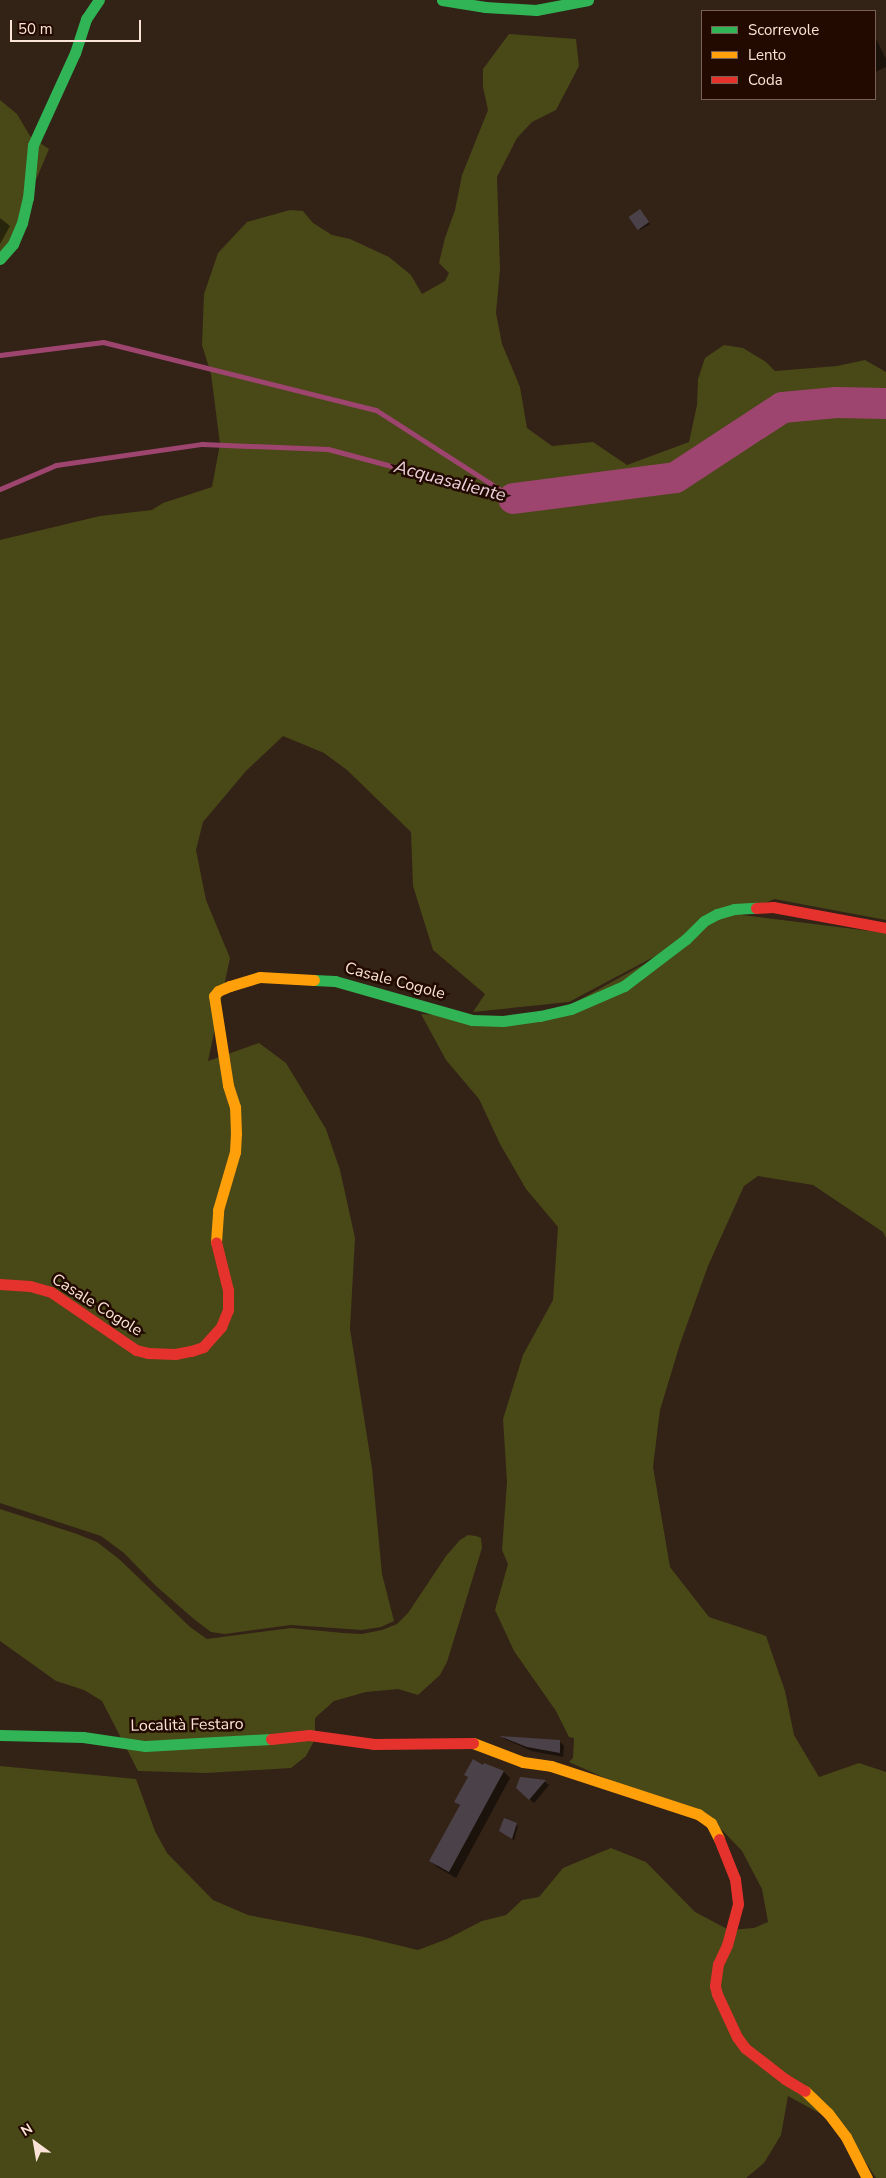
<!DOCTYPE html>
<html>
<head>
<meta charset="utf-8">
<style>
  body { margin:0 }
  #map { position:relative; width:886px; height:2178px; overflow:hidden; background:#332216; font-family:"Nunito Sans",sans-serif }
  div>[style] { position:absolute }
  .green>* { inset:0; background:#494817 }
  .shadow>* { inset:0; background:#0007 }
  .stream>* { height:5px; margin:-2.5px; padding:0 2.5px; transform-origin:2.5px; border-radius:2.5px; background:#9d456f }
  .river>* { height:31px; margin:-15.5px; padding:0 15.5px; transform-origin:15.5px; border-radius:15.5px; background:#9d456f }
  .building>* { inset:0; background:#4b4148; transform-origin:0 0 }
  .fast>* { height:11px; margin:-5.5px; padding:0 5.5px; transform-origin:5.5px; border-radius:5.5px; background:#30b455 }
  .slow>* { height:11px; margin:-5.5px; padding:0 5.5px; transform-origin:5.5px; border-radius:5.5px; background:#ff9f0a }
  .jam>* { height:11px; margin:-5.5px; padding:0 5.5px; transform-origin:5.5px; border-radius:5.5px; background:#e5322d }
  span { translate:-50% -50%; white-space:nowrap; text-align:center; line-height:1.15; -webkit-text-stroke:5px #230a00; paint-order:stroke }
  .street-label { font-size:16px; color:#fbe4d7 }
  .water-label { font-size:18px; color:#eed3de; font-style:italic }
  .legend { position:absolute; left:701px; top:10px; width:175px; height:90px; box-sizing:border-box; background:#230a00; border:1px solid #796156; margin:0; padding:6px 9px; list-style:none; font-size:15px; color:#fbe4d7 }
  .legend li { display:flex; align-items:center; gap:10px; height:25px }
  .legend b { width:25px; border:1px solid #796156 }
  .north { position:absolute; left:10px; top:2118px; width:50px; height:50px; -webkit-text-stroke:4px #230a00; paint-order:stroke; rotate:328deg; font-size:14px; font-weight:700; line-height:20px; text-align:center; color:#fbe4d7 }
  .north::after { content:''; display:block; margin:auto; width:18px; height:22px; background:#fbe4d7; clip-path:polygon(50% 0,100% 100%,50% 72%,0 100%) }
  .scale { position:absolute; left:10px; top:20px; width:131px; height:22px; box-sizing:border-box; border:2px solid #fbe4d7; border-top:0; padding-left:6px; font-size:15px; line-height:18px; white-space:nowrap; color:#fbe4d7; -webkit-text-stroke:4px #230a00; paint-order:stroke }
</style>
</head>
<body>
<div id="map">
  <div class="green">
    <div style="clip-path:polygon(509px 34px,576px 39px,579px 66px,556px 110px,532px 122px,517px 138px,497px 177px,500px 270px,496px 313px,502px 344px,520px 387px,527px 428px,552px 446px,593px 442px,627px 465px,689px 442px,697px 405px,698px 379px,705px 358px,724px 345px,743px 348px,766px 362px,775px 371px,837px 366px,865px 360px,886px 372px,886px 920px,774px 899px,648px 960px,569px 1002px,473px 1012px,485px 994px,433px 950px,413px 886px,411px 832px,347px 770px,324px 753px,283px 736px,246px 771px,203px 822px,196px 850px,206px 900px,230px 958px,208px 1061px,259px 1043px,286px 1063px,326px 1129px,340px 1170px,355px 1238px,350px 1329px,372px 1468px,382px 1574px,394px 1621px,381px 1627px,362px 1630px,291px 1625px,225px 1634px,211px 1632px,195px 1620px,156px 1586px,124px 1553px,101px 1536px,0 1503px,0 540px,100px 516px,152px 510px,163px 503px,212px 487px,220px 444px,211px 374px,202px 345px,204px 294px,218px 253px,247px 222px,290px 210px,303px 211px,313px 223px,332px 235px,350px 239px,389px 257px,411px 275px,422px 294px,445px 281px,449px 273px,439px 263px,445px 238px,455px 210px,462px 175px,488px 110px,483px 87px,483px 69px)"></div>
    <div style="clip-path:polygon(0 100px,17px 114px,30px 136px,49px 149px,0 265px)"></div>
    <div style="clip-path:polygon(735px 914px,886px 933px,886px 1238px,883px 1232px,813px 1185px,758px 1176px,744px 1186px,708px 1266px,680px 1344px,660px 1410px,653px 1467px,670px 1567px,709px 1617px,766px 1636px,785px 1691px,794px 1735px,819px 1777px,859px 1763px,886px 1772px,886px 2178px,876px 2178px,841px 2125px,788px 2096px,781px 2135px,764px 2163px,746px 2178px,0 2178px,0 1766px,136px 1779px,155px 1831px,167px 1853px,213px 1900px,248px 1915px,364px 1937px,418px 1950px,447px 1939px,482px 1921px,506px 1915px,522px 1900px,539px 1897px,563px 1868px,611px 1848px,646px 1862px,695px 1912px,729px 1930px,754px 1928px,768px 1922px,762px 1889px,742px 1851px,722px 1830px,569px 1762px,573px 1758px,574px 1738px,569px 1737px,556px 1711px,514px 1651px,495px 1610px,508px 1564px,502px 1550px,507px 1482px,503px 1419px,523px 1355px,553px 1300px,558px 1227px,526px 1189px,500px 1144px,479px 1099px,446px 1060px,421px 1014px,541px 1021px)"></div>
    <div style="clip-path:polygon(0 1509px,77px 1534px,97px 1542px,119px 1559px,190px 1627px,207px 1639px,291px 1628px,343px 1633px,362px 1634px,382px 1630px,397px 1624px,408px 1613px,446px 1556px,460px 1540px,468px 1535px,476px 1536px,481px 1538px,482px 1548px,447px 1662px,440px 1675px,418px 1695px,398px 1689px,366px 1692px,334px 1701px,315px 1718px,315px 1739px,306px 1756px,291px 1768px,206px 1773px,138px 1771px,102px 1701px,84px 1690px,56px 1681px,0 1641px)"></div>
  </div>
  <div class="shadow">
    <div style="clip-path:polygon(875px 37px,886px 59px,886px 67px,875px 72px)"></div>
    <div style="clip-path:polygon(642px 212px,650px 224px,640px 230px,639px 229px)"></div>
    <div style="clip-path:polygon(0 218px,10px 226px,0 244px)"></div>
    <div style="clip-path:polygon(502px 1738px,560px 1742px,564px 1746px,563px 1757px,532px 1751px)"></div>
    <div style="clip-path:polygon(485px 1764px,504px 1772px,510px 1778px,456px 1878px,437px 1867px,431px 1861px,461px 1807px,456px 1802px,469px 1778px,466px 1775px)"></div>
    <div style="clip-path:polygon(521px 1778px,545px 1782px,549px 1785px,534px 1803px,517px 1788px)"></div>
    <div style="clip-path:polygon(505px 1820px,518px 1826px,514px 1840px,503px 1833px)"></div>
  </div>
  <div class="stream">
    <div style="left:0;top:355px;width:104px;rotate:-7.2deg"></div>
    <div style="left:103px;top:342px;width:281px;rotate:14deg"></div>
    <div style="left:376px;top:410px;width:163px;rotate:32.7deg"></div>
    <div style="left:0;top:489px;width:61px;rotate:-23.2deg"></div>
    <div style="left:56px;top:465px;width:148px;rotate:-8.2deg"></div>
    <div style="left:202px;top:444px;width:126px;rotate:2.3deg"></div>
    <div style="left:328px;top:449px;width:185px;rotate:15deg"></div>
  </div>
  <div class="river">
    <div style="left:513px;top:498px;width:163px;rotate:-7.4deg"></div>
    <div style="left:675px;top:477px;width:128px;rotate:-33.2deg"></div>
    <div style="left:782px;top:407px;width:54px;rotate:-5.3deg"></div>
    <div style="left:836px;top:402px;width:50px;rotate:1.1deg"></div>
  </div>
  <div class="building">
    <div style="left:640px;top:209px;width:16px;height:14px;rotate:55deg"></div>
    <div style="clip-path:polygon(499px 1736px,560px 1740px,560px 1753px,527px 1747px)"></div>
    <div style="clip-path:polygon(473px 1759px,483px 1765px,484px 1763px,504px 1771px,449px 1872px,429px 1861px,460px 1805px,454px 1802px,468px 1777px,464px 1775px)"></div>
    <div style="clip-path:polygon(520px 1777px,521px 1777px,546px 1780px,529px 1800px,516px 1788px)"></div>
    <div style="clip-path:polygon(504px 1818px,517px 1823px,512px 1839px,499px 1831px)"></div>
  </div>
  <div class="fast">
    <div style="left:442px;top:0;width:44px;rotate:9.2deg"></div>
    <div style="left:485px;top:7px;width:51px;rotate:3.4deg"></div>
    <div style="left:536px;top:10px;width:53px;rotate:-10.9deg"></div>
    <div style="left:0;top:259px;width:20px;rotate:-49deg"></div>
    <div style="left:13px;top:244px;width:23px;rotate:-67deg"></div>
    <div style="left:22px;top:223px;width:26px;rotate:-77deg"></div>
    <div style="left:28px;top:198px;width:53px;rotate:-84.6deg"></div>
    <div style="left:33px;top:145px;width:101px;rotate:-65.5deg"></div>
    <div style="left:75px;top:53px;width:36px;rotate:-72deg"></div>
    <div style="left:86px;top:19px;width:23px;rotate:-56deg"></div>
    <div style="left:314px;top:980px;width:21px;rotate:3deg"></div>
    <div style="left:335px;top:981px;width:142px;rotate:15.9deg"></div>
    <div style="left:472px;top:1020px;width:31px;rotate:2deg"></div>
    <div style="left:503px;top:1021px;width:37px;rotate:-8deg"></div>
    <div style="left:540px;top:1016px;width:32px;rotate:-13deg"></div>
    <div style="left:571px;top:1009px;width:58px;rotate:-23.5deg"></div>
    <div style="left:624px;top:986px;width:78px;rotate:-37.2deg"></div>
    <div style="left:686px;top:939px;width:25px;rotate:-45deg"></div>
    <div style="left:704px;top:921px;width:15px;rotate:-28deg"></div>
    <div style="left:717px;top:914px;width:18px;rotate:-16deg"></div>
    <div style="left:734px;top:909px;width:22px;rotate:-3deg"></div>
    <div style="left:0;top:1735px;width:83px;rotate:1.4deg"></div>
    <div style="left:83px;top:1737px;width:63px;rotate:8.3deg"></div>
    <div style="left:145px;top:1746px;width:126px;rotate:-3.2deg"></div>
  </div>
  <div class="slow">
    <div style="left:216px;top:1242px;width:32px;rotate:-86deg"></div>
    <div style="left:218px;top:1210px;width:60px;rotate:-73.7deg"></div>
    <div style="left:235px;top:1152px;width:18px;rotate:-87deg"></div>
    <div style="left:236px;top:1134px;width:27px;rotate:-92deg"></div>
    <div style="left:235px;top:1107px;width:23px;rotate:-108deg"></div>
    <div style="left:228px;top:1085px;width:90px;rotate:-98.9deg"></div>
    <div style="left:214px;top:996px;width:6px;rotate:-51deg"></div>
    <div style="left:218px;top:991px;width:13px;rotate:-23deg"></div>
    <div style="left:230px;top:986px;width:31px;rotate:-17deg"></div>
    <div style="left:260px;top:977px;width:54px;rotate:3.2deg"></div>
    <div style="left:473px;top:1743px;width:53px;rotate:20.8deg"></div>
    <div style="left:523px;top:1762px;width:28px;rotate:8deg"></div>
    <div style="left:551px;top:1766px;width:155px;rotate:18.1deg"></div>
    <div style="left:698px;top:1814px;width:16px;rotate:35deg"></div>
    <div style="left:711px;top:1823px;width:18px;rotate:63deg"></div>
    <div style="left:805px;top:2091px;width:32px;rotate:44deg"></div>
    <div style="left:828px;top:2113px;width:30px;rotate:53deg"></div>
    <div style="left:846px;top:2137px;width:46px;rotate:62.9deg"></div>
  </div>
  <div class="jam">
    <div style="left:756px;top:908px;width:17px;rotate:-3deg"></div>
    <div style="left:773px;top:907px;width:115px;rotate:10.5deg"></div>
    <div style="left:0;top:1284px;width:30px;rotate:4deg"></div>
    <div style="left:30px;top:1286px;width:22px;rotate:16deg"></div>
    <div style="left:51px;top:1292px;width:103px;rotate:34.3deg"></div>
    <div style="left:136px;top:1350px;width:12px;rotate:14deg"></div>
    <div style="left:148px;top:1353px;width:27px;rotate:2deg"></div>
    <div style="left:175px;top:1354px;width:16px;rotate:-11deg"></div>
    <div style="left:191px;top:1351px;width:13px;rotate:-18deg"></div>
    <div style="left:203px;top:1347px;width:27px;rotate:-48deg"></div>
    <div style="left:221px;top:1327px;width:18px;rotate:-68deg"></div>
    <div style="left:228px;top:1310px;width:20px;rotate:-90deg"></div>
    <div style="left:228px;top:1290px;width:49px;rotate:-104deg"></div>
    <div style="left:271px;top:1739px;width:38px;rotate:-6deg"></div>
    <div style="left:309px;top:1735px;width:66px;rotate:7.9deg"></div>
    <div style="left:374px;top:1744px;width:99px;rotate:-0.6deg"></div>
    <div style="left:719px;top:1839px;width:43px;rotate:68.2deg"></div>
    <div style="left:735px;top:1879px;width:25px;rotate:83deg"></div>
    <div style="left:738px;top:1904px;width:42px;rotate:105deg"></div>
    <div style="left:727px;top:1945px;width:21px;rotate:115deg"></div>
    <div style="left:718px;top:1964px;width:22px;rotate:98deg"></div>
    <div style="left:715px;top:1986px;width:8px;rotate:76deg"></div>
    <div style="left:717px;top:1994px;width:47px;rotate:65.1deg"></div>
    <div style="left:737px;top:2037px;width:14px;rotate:54deg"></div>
    <div style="left:745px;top:2048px;width:51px;rotate:37.8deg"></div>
    <div style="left:785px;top:2079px;width:23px;rotate:31deg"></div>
  </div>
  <div class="street-label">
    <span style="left:395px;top:981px;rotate:15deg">Casale Cogole</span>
    <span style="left:97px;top:1305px;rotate:32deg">Casale Cogole</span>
    <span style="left:187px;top:1725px;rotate:-1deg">Località Festaro</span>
  </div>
  <div class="water-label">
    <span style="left:450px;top:481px;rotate:15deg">Acquasaliente</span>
  </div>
  <ul class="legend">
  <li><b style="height:6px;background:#30b455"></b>Scorrevole</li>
  <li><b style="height:6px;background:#ff9f0a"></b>Lento</li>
  <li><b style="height:6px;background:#e5322d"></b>Coda</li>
  </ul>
  <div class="north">N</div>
  <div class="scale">50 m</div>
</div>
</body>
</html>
